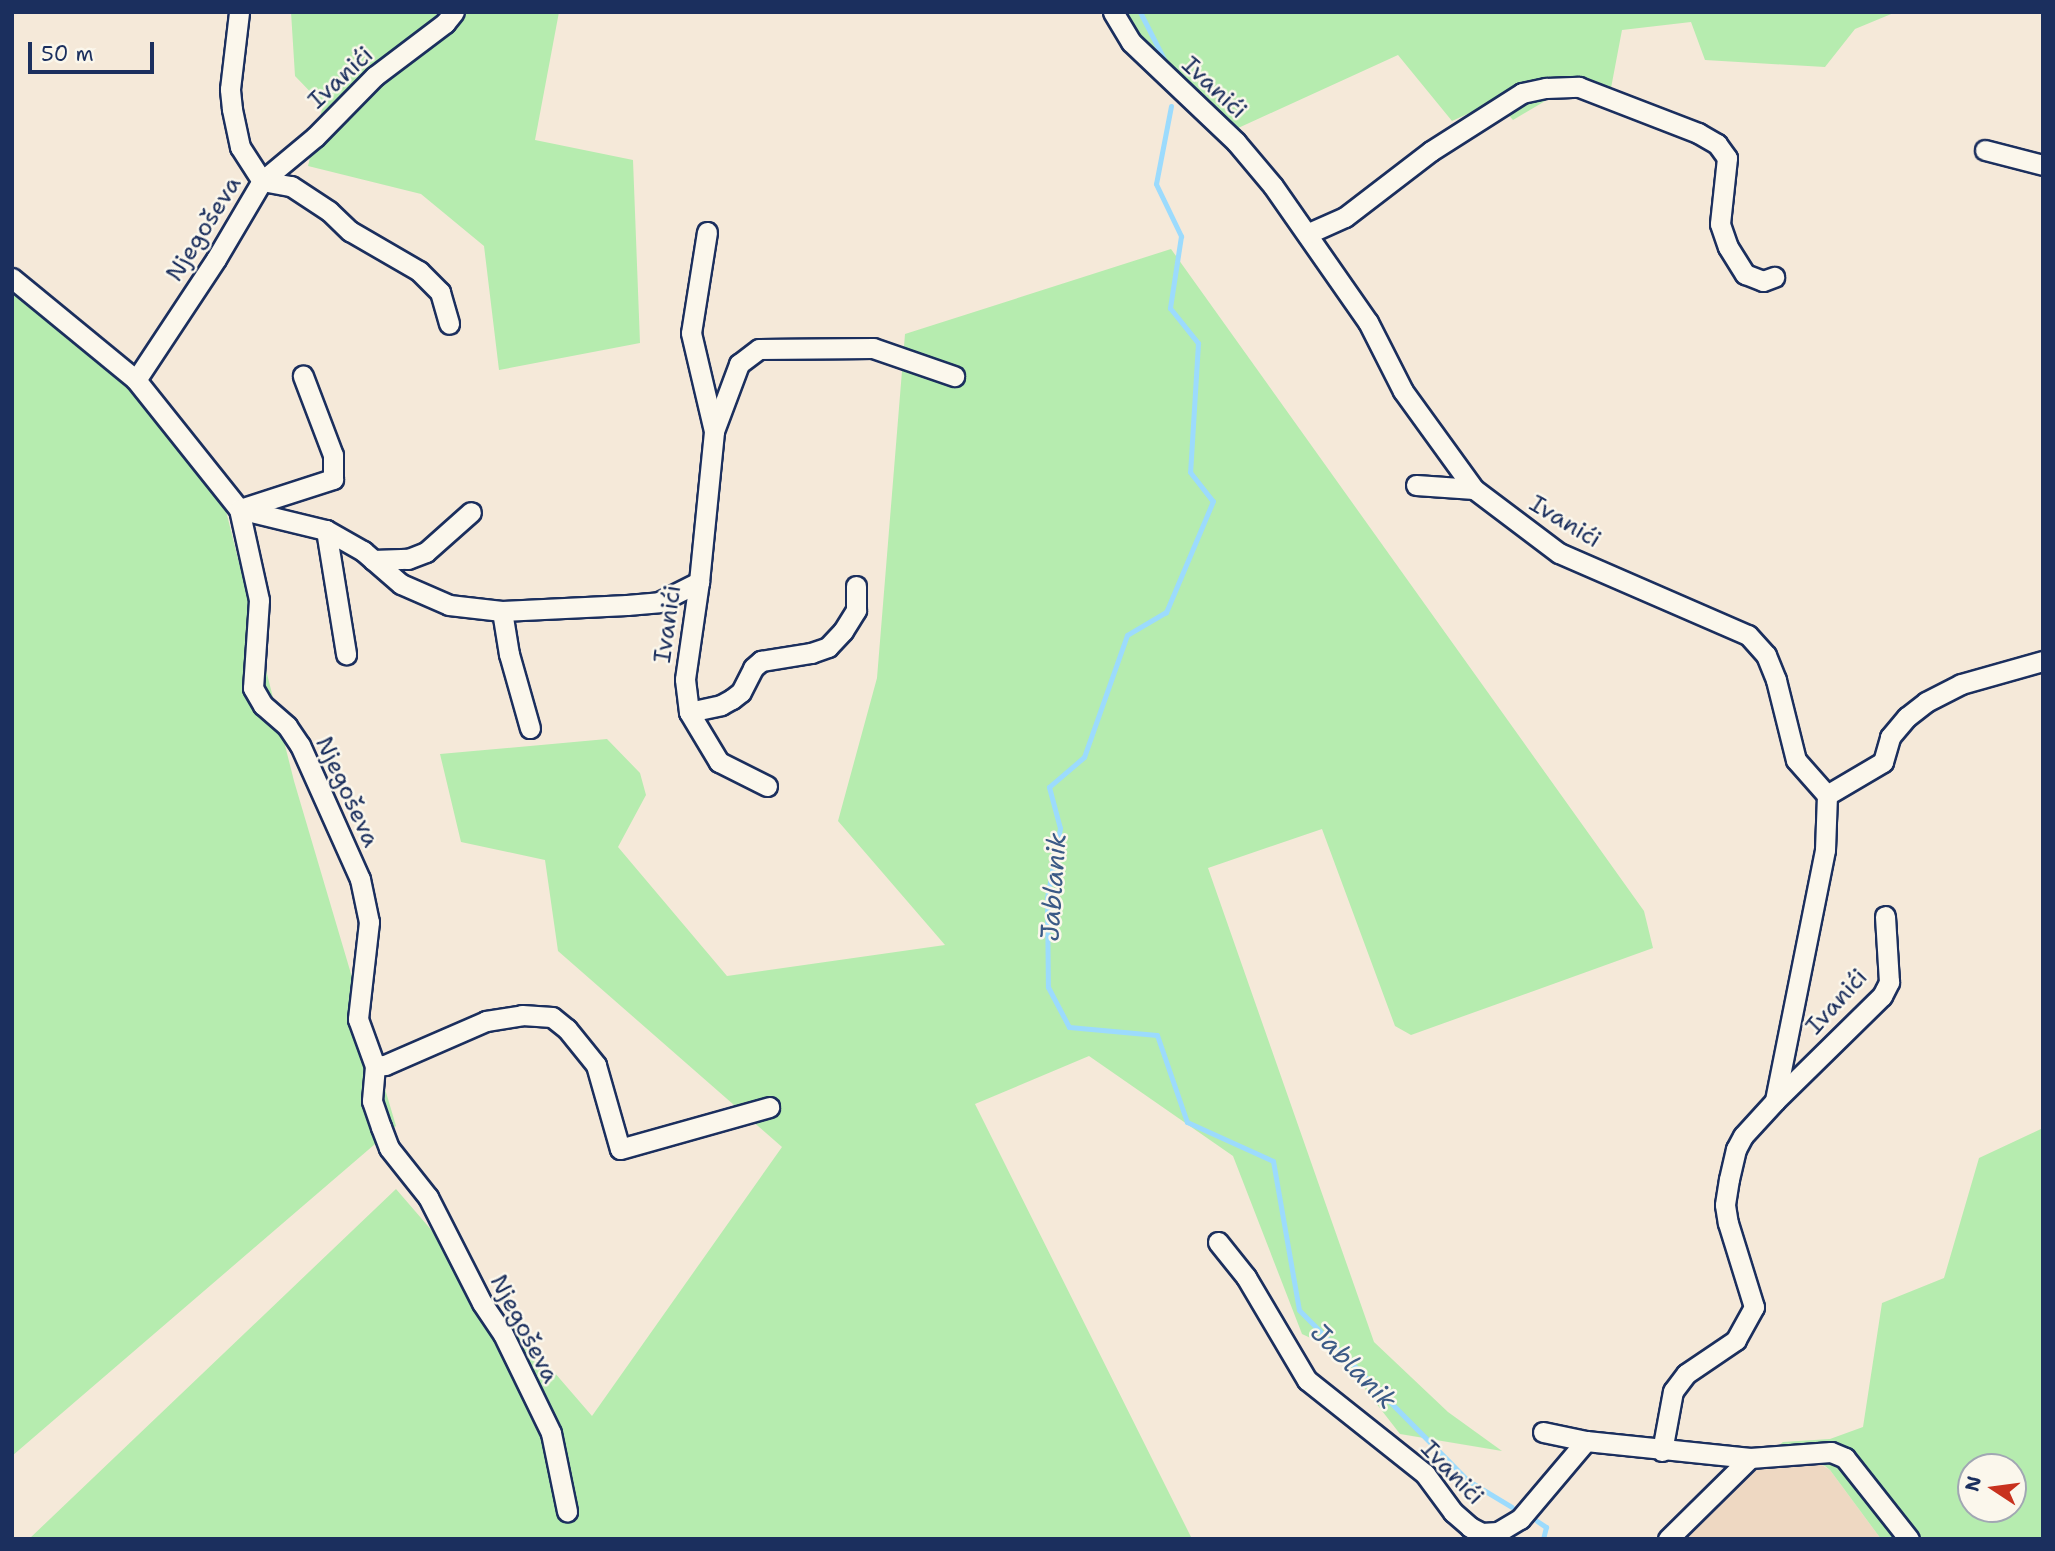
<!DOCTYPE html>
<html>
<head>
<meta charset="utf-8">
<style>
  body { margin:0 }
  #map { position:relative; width:2055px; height:1551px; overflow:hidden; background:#f5e9d9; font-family:"Shantell Sans",sans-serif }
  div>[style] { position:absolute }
  .built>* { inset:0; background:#eed8c2 }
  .green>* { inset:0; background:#b6ecaf }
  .stream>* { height:5px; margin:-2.5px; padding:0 2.5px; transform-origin:2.5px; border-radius:2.5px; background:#9cdbfd }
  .roads { filter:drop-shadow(2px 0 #1b2f5e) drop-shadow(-2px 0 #1b2f5e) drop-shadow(0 2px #1b2f5e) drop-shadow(0 -2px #1b2f5e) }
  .minor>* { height:19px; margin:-9.5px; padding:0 9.5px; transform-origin:9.5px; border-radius:9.5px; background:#fbf7ec }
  span { translate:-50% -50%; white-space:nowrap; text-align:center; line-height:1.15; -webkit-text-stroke:5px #fbf7ec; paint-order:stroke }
  .street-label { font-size:24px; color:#1b2f5e }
  .water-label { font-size:26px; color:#3b5a86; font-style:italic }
  .frame { position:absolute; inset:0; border:14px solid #1b2f5e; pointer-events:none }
  .north { position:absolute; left:1957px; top:1453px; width:70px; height:70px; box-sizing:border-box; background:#fbf7ec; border:2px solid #a1a7b3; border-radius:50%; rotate:283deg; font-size:19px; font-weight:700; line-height:28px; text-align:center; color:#1b2f5e }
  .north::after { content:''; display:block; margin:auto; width:24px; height:32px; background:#c8321e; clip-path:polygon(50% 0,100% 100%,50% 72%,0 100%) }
  .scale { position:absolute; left:28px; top:42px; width:126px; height:32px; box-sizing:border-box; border:4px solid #1b2f5e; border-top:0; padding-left:9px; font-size:21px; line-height:24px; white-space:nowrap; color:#1b2f5e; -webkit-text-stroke:5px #fbf7ec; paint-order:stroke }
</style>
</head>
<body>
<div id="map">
  <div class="built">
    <div style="clip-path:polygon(1820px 1464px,1830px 1470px,1881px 1539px,1676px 1539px,1752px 1467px)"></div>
  </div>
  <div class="green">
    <div style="clip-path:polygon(291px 12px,559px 12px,535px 140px,633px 160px,640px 343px,499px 370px,484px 246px,421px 194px,308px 166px,323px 105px,295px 76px)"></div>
    <div style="clip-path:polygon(1112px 12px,1896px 12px,1855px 29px,1825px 67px,1705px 60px,1691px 22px,1622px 30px,1608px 104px,1562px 91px,1513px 120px,1496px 101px,1452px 121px,1398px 55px,1236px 129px)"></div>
    <div style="clip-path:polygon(1171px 249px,1644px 911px,1653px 948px,1411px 1035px,1395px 1026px,1322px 829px,1208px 868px,1374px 1342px,1448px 1412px,1502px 1451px,1400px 1434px,1334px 1349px,1302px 1334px,1233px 1156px,1089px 1056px,975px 1104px,1192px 1539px,29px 1539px,396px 1189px,592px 1416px,782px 1147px,558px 951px,545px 860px,461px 842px,440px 754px,607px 739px,640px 773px,646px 795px,618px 847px,727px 976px,945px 945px,838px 821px,877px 678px,905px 334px)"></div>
    <div style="clip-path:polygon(12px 288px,130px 384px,224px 503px,294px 781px,396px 1126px,12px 1456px)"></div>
    <div style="clip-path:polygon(evenodd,2043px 1128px,2043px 1539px,1881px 1539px,1830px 1470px,1825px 1466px,1819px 1464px,1752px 1467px,1783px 1442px,1830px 1439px,1863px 1427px,1882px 1303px,1944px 1278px,1979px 1158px,2043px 1128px,1971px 1467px,2013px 1467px,2013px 1509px,1971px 1509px,1971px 1467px)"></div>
  </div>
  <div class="stream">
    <div style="left:1140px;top:12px;width:59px;rotate:63deg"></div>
    <div style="left:1171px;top:106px;width:79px;rotate:100.9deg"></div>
    <div style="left:1156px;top:184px;width:58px;rotate:64.3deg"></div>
    <div style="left:1181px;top:236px;width:73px;rotate:98.7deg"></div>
    <div style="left:1170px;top:308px;width:45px;rotate:51.3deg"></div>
    <div style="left:1198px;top:343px;width:129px;rotate:93.5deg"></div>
    <div style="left:1190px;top:472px;width:37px;rotate:52deg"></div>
    <div style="left:1213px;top:501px;width:121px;rotate:112.9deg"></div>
    <div style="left:1166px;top:612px;width:45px;rotate:149.5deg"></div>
    <div style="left:1127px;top:635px;width:129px;rotate:109.4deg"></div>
    <div style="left:1084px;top:757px;width:46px;rotate:139.4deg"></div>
    <div style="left:1049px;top:787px;width:42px;rotate:75deg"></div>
    <div style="left:1060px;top:828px;width:71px;rotate:100.5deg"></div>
    <div style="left:1047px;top:898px;width:89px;rotate:89.4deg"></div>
    <div style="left:1048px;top:987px;width:45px;rotate:62.3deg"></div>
    <div style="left:1069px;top:1027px;width:88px;rotate:5.2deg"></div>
    <div style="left:1157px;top:1035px;width:92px;rotate:71deg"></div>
    <div style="left:1187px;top:1122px;width:94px;rotate:24.4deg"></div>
    <div style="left:1273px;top:1161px;width:151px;rotate:80.1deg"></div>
    <div style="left:1299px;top:1310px;width:239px;rotate:45.3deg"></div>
    <div style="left:1467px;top:1480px;width:52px;rotate:31deg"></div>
    <div style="left:1537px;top:1521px;width:11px;rotate:34deg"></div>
    <div style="left:1546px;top:1527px;width:12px;rotate:104deg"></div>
  </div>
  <div class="roads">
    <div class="minor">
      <div style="left:1113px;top:12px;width:35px;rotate:59deg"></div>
      <div style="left:1131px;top:42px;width:145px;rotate:43.6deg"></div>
      <div style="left:1236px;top:142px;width:57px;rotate:49.9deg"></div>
      <div style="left:1273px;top:186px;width:166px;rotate:55.1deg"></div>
      <div style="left:1368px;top:322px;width:77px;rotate:63.1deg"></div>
      <div style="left:1403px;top:391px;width:121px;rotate:54.1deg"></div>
      <div style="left:1474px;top:489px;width:106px;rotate:37deg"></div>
      <div style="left:1559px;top:553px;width:206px;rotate:23.5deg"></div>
      <div style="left:1748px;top:635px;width:27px;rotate:48deg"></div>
      <div style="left:1766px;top:655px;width:27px;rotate:68deg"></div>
      <div style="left:1776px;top:680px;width:82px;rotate:76deg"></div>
      <div style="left:1796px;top:760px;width:47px;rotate:48.5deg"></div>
      <div style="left:1827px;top:795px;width:55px;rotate:92.1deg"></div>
      <div style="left:1825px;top:850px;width:256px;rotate:101.3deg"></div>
      <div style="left:1775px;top:1101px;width:47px;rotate:132.4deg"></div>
      <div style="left:1743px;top:1136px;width:15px;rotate:118deg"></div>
      <div style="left:1736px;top:1149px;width:31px;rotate:103deg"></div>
      <div style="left:1729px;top:1179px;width:26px;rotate:99deg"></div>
      <div style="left:1725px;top:1205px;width:18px;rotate:81deg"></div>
      <div style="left:1728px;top:1223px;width:88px;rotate:72.8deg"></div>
      <div style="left:1754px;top:1307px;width:38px;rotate:119deg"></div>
      <div style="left:1736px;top:1340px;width:60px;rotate:145.8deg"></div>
      <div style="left:1686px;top:1374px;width:21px;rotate:127deg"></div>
      <div style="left:1673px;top:1391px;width:61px;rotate:100.4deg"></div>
      <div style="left:1985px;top:150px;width:60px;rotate:14.5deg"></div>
      <div style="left:262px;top:181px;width:69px;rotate:-39.7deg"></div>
      <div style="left:315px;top:137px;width:86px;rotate:-45.5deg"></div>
      <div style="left:375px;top:76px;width:88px;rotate:-37.1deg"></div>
      <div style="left:445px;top:23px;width:14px;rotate:-51deg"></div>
      <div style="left:262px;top:181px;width:29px;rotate:10deg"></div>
      <div style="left:291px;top:186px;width:45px;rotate:33.3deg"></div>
      <div style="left:329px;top:211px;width:29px;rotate:44deg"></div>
      <div style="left:350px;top:231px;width:80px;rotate:30.1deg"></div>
      <div style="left:419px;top:271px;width:30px;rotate:45deg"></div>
      <div style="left:440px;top:292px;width:33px;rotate:74deg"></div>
      <div style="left:707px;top:232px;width:102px;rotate:99deg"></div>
      <div style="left:691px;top:333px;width:101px;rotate:76.8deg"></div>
      <div style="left:1309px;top:233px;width:39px;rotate:-24deg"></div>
      <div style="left:1345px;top:217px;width:108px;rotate:-37.5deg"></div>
      <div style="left:1431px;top:151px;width:108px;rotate:-32.5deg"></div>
      <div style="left:1522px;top:93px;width:25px;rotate:-12deg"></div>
      <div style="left:1546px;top:88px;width:33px;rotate:-2deg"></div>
      <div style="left:1579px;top:87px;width:128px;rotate:21.1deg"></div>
      <div style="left:1698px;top:133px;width:22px;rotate:30deg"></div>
      <div style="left:1717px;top:144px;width:17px;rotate:54deg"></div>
      <div style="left:1727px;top:158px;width:66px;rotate:96.1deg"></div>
      <div style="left:1720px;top:224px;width:24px;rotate:71deg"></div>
      <div style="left:1728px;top:247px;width:32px;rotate:58deg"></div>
      <div style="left:1745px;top:274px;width:19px;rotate:21deg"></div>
      <div style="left:1763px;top:281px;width:12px;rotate:-20deg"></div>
      <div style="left:12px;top:278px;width:161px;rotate:39.4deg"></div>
      <div style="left:136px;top:380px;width:165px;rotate:51.4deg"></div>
      <div style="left:239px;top:509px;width:93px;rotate:77.6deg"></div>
      <div style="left:259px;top:600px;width:88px;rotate:93.9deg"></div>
      <div style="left:253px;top:688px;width:20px;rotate:60deg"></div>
      <div style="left:263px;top:705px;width:32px;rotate:41deg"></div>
      <div style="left:287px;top:726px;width:23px;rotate:56deg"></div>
      <div style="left:300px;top:745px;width:147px;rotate:65.9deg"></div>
      <div style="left:360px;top:879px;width:44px;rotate:78.2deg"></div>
      <div style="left:369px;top:922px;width:98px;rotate:96.5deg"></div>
      <div style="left:358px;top:1019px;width:50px;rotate:70.1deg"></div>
      <div style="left:375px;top:1066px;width:35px;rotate:95deg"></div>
      <div style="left:372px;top:1101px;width:28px;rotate:71deg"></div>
      <div style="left:381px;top:1127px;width:22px;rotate:69deg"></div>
      <div style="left:389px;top:1148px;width:63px;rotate:51.5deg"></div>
      <div style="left:428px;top:1197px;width:119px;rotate:63deg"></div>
      <div style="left:482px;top:1303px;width:37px;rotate:56deg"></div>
      <div style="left:503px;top:1334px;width:110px;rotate:64.1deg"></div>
      <div style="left:551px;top:1433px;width:80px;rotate:78.4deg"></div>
      <div style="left:136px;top:380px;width:145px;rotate:-56.5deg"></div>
      <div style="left:216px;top:259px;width:91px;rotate:-59.5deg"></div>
      <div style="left:262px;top:181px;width:40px;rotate:-122.9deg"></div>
      <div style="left:240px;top:147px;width:39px;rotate:-102deg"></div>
      <div style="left:232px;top:109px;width:20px;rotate:-96deg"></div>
      <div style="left:230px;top:89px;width:78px;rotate:-83.3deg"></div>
      <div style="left:1416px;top:485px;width:58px;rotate:3.9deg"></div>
      <div style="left:239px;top:509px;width:89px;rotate:13.6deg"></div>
      <div style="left:326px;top:530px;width:43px;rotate:29.6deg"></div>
      <div style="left:363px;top:551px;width:50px;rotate:41deg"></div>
      <div style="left:401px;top:584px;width:52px;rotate:23.6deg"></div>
      <div style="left:449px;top:605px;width:53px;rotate:6.5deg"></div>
      <div style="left:502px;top:611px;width:125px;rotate:-2.7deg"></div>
      <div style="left:627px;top:605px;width:32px;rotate:-5deg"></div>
      <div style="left:659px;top:602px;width:45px;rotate:-26.6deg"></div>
      <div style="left:240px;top:509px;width:98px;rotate:-17.9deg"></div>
      <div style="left:333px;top:479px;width:24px;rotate:-90deg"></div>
      <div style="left:333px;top:455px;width:85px;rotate:-110.8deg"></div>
      <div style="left:326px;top:530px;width:126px;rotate:80.8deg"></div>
      <div style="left:373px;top:560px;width:35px;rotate:-2deg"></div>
      <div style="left:408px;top:559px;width:19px;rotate:-21deg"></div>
      <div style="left:426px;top:552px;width:60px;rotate:-41.6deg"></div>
      <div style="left:502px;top:611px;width:44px;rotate:80.8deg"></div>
      <div style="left:509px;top:654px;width:77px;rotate:74.2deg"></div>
      <div style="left:689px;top:712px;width:33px;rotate:-12deg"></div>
      <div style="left:721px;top:705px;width:13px;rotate:-29deg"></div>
      <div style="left:732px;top:699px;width:11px;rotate:-38deg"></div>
      <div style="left:741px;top:692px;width:27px;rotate:-63deg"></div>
      <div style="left:753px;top:668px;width:11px;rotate:-41deg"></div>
      <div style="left:761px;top:661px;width:51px;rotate:-9.1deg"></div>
      <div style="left:811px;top:653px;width:18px;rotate:-19deg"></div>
      <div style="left:828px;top:647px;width:22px;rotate:-47deg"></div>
      <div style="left:843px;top:631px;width:25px;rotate:-58deg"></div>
      <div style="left:856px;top:610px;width:24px;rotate:-90deg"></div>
      <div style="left:767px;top:786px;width:54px;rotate:-153.4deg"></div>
      <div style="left:719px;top:762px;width:58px;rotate:-121deg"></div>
      <div style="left:689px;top:712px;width:33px;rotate:-97deg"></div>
      <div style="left:685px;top:679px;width:98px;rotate:-81.8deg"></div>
      <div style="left:699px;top:582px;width:152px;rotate:-84.3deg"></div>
      <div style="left:714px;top:431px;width:72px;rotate:-69.5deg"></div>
      <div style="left:739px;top:364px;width:25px;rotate:-37deg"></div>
      <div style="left:759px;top:349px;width:114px;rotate:-0.5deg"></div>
      <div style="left:873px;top:348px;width:86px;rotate:19.1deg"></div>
      <div style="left:1827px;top:795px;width:65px;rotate:-30.5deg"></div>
      <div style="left:1883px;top:762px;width:26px;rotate:-74deg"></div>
      <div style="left:1890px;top:737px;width:26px;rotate:-50deg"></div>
      <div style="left:1907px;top:717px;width:24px;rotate:-38deg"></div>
      <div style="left:1926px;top:702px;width:39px;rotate:-27deg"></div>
      <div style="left:1961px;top:684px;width:85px;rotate:-15.7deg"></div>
      <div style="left:375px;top:1066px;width:10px;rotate:-6deg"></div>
      <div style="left:385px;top:1065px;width:110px;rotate:-23.5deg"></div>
      <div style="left:486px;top:1021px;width:36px;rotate:-9deg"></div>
      <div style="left:522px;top:1015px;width:30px;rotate:4deg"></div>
      <div style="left:552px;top:1017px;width:19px;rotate:39deg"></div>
      <div style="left:567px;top:1029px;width:46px;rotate:51.1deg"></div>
      <div style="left:596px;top:1065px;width:87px;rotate:74.1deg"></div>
      <div style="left:620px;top:1149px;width:155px;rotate:-15.7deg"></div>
      <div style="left:1775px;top:1101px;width:150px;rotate:-44.5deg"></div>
      <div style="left:1882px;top:996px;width:16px;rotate:-63deg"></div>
      <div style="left:1889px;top:982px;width:66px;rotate:-93.5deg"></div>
      <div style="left:1218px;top:1242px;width:45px;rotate:51.3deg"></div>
      <div style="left:1246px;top:1277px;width:120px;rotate:59.4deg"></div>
      <div style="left:1307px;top:1380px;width:151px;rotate:38.5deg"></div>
      <div style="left:1425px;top:1474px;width:47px;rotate:53.6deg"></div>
      <div style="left:1453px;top:1512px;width:23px;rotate:41deg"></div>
      <div style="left:1470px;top:1527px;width:13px;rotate:27deg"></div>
      <div style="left:1482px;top:1533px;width:16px;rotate:-4deg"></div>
      <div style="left:1498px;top:1532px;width:26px;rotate:-31deg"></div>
      <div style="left:1520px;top:1519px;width:102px;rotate:-49.8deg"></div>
      <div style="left:1543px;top:1432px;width:44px;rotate:11.8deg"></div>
      <div style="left:1586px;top:1441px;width:165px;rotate:5.9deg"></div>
      <div style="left:1750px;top:1458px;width:81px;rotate:-4.2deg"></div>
      <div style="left:1831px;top:1452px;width:15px;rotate:23deg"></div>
      <div style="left:1845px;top:1458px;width:103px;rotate:51.7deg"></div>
      <div style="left:1668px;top:1539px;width:115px;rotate:-44.6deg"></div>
    </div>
  </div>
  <div class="street-label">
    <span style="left:341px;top:78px;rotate:-43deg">Ivanići</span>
    <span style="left:1214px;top:88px;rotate:43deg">Ivanići</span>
    <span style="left:204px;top:229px;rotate:-58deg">Njegoševa</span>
    <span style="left:1565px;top:522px;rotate:31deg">Ivanići</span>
    <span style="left:668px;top:624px;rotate:-82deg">Ivanići</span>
    <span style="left:347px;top:792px;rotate:65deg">Njegoševa</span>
    <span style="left:1837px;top:1002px;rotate:-48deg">Ivanići</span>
    <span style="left:524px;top:1329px;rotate:62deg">Njegoševa</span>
    <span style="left:1452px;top:1473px;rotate:46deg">Ivanići</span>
  </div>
  <div class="water-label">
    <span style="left:1053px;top:887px;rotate:-86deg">Jablanik</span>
    <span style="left:1354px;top:1366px;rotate:45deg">Jablanik</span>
  </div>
  <div class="frame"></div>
  <div class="north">N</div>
  <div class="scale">50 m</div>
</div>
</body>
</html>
